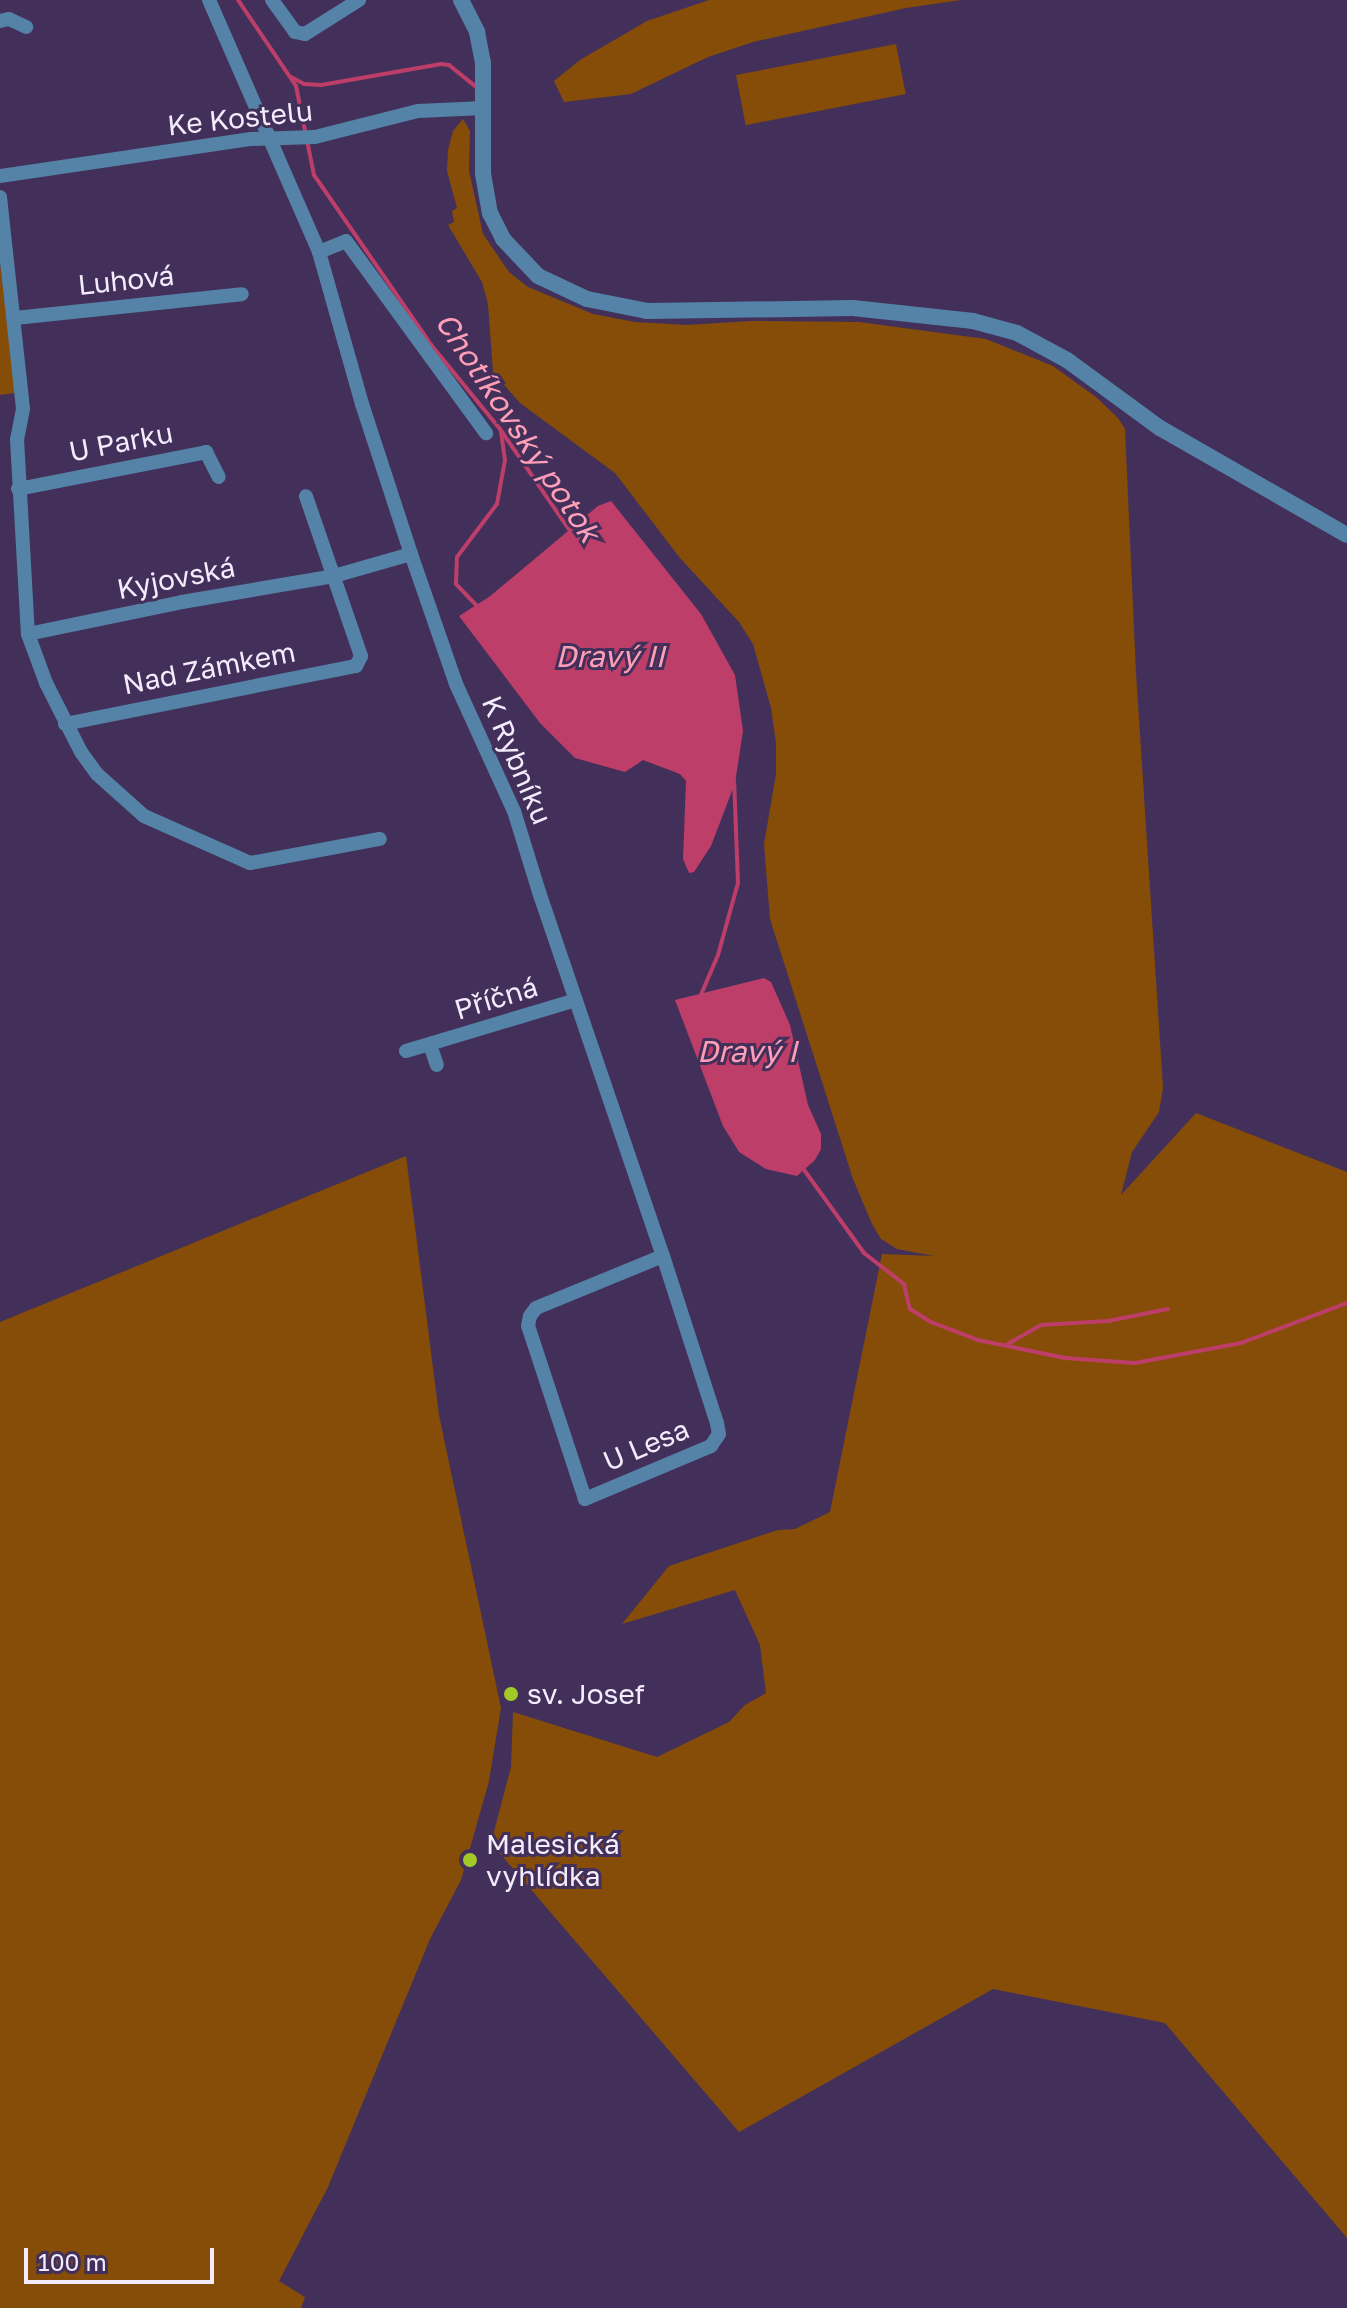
<!DOCTYPE html>
<html>
<head>
<meta charset="utf-8">
<style>
  body { margin:0 }
  #map { position:relative; width:1347px; height:2308px; overflow:hidden; background:#43305a; font-family:"Golos Text",sans-serif }
  div>[style] { position:absolute }
  .green>* { inset:0; background:#854d07; transform-origin:0 0 }
  .water>* { inset:0; background:#be3e6a }
  .stream>* { height:4px; margin:-2px; padding:0 2px; transform-origin:2px; border-radius:2px; background:#be3e6a }
  .minor>* { height:14px; margin:-7px; padding:0 7px; transform-origin:7px; border-radius:7px; background:#5483a7 }
  .tertiary>* { height:16px; margin:-8px; padding:0 8px; transform-origin:8px; border-radius:8px; background:#5483a7 }
  .dots>* { width:22px; height:22px; translate:-50% -50%; box-sizing:border-box; border:4px solid #43305a; border-radius:50% }
  span { translate:-50% -50%; white-space:nowrap; text-align:center; line-height:1.15; -webkit-text-stroke:6px #43305a; paint-order:stroke }
  .street-label { font-size:28px; color:#f2ecfc }
  .poi-label { font-size:28px; color:#f2ecfc }
  .left { translate:0 -50%; text-align:left }
  .water-label { font-size:30px; color:#ff9eb7; font-style:italic }
  .scale { position:absolute; left:24px; top:2248px; width:190px; height:36px; box-sizing:border-box; border:4px solid #f2ecfc; border-top:0; padding-left:10px; font-size:24px; line-height:28px; white-space:nowrap; color:#f2ecfc; -webkit-text-stroke:6px #43305a; paint-order:stroke }
</style>
</head>
<body>
<div id="map">
  <div class="green">
    <div style="clip-path:polygon(709px 0,961px 0,906px 8px,753px 42px,708px 57px,631px 94px,564px 102px,554px 81px,580px 60px,647px 21px)"></div>
    <div style="left:896px;top:44px;width:51px;height:163px;rotate:79deg"></div>
    <div style="clip-path:polygon(463px 119px,470px 131px,469px 171px,483px 234px,509px 272px,528px 287px,593px 314px,635px 322px,687px 325px,751px 321px,859px 322px,986px 339px,1053px 366px,1096px 397px,1118px 418px,1125px 429px,1136px 673px,1163px 1088px,1159px 1112px,1132px 1152px,1121px 1195px,1196px 1113px,1347px 1172px,1347px 2238px,1165px 2023px,993px 1989px,739px 2132px,491px 1843px,511px 1767px,513px 1712px,657px 1757px,729px 1722px,745px 1705px,766px 1693px,760px 1645px,735px 1590px,622px 1624px,669px 1566px,778px 1530px,795px 1529px,830px 1512px,882px 1254px,934px 1256px,897px 1249px,881px 1239px,872px 1224px,853px 1179px,770px 919px,764px 844px,776px 774px,776px 743px,771px 708px,753px 644px,739px 622px,680px 558px,615px 473px,520px 403px,493px 372px,488px 304px,482px 282px,448px 225px,454px 222px,452px 211px,457px 208px,447px 171px,448px 150px,453px 131px)"></div>
    <div style="clip-path:polygon(0 264px,15px 393px,0 395px)"></div>
    <div style="clip-path:polygon(406px 1156px,439px 1415px,501px 1708px,489px 1781px,461px 1880px,430px 1939px,328px 2187px,279px 2281px,305px 2297px,301px 2308px,0 2308px,0 1322px)"></div>
  </div>
  <div class="water">
    <div style="clip-path:polygon(611px 501px,701px 614px,735px 675px,743px 731px,735px 783px,711px 846px,694px 872px,689px 873px,683px 859px,686px 781px,680px 774px,643px 760px,625px 772px,575px 758px,540px 723px,459px 616px,489px 597px,598px 506px)"></div>
    <div style="clip-path:polygon(764px 978px,771px 982px,790px 1025px,808px 1105px,821px 1134px,821px 1149px,815px 1160px,797px 1176px,766px 1169px,739px 1152px,723px 1126px,675px 1000px)"></div>
  </div>
  <div class="stream">
    <div style="left:238px;top:0;width:104px;rotate:56deg"></div>
    <div style="left:296px;top:86px;width:91px;rotate:78.6deg"></div>
    <div style="left:314px;top:175px;width:208px;rotate:55.4deg"></div>
    <div style="left:432px;top:346px;width:107px;rotate:50.7deg"></div>
    <div style="left:500px;top:429px;width:124px;rotate:55.5deg"></div>
    <div style="left:291px;top:77px;width:15px;rotate:28deg"></div>
    <div style="left:304px;top:84px;width:17px;rotate:3deg"></div>
    <div style="left:321px;top:85px;width:122px;rotate:-9.9deg"></div>
    <div style="left:441px;top:64px;width:8px;rotate:7deg"></div>
    <div style="left:449px;top:65px;width:36px;rotate:39deg"></div>
    <div style="left:478px;top:607px;width:32px;rotate:-134deg"></div>
    <div style="left:456px;top:584px;width:27px;rotate:-88deg"></div>
    <div style="left:457px;top:557px;width:66px;rotate:-53deg"></div>
    <div style="left:497px;top:504px;width:45px;rotate:-79.7deg"></div>
    <div style="left:505px;top:460px;width:29px;rotate:-98deg"></div>
    <div style="left:700px;top:997px;width:46px;rotate:-66.8deg"></div>
    <div style="left:718px;top:955px;width:75px;rotate:-74.5deg"></div>
    <div style="left:738px;top:883px;width:102px;rotate:-92.2deg"></div>
    <div style="left:802px;top:1167px;width:106px;rotate:54.2deg"></div>
    <div style="left:864px;top:1253px;width:51px;rotate:37.8deg"></div>
    <div style="left:904px;top:1284px;width:26px;rotate:77deg"></div>
    <div style="left:910px;top:1309px;width:25px;rotate:32deg"></div>
    <div style="left:931px;top:1322px;width:50px;rotate:21deg"></div>
    <div style="left:978px;top:1340px;width:89px;rotate:11.7deg"></div>
    <div style="left:1065px;top:1358px;width:70px;rotate:4.1deg"></div>
    <div style="left:1135px;top:1363px;width:108px;rotate:-10.7deg"></div>
    <div style="left:1241px;top:1343px;width:113px;rotate:-20.7deg"></div>
    <div style="left:1006px;top:1345px;width:40px;rotate:-29.7deg"></div>
    <div style="left:1041px;top:1325px;width:67px;rotate:-3.4deg"></div>
    <div style="left:1108px;top:1321px;width:61px;rotate:-11.3deg"></div>
  </div>
  <div class="minor">
    <div style="left:209px;top:0;width:275px;rotate:66.4deg"></div>
    <div style="left:319px;top:252px;width:158px;rotate:74.2deg"></div>
    <div style="left:362px;top:404px;width:158px;rotate:71.9deg"></div>
    <div style="left:411px;top:554px;width:138px;rotate:70.9deg"></div>
    <div style="left:456px;top:684px;width:140px;rotate:65.5deg"></div>
    <div style="left:514px;top:811px;width:85px;rotate:72.8deg"></div>
    <div style="left:539px;top:892px;width:385px;rotate:71.2deg"></div>
    <div style="left:663px;top:1256px;width:176px;rotate:72.1deg"></div>
    <div style="left:717px;top:1423px;width:11px;rotate:80deg"></div>
    <div style="left:719px;top:1434px;width:14px;rotate:124deg"></div>
    <div style="left:711px;top:1446px;width:137px;rotate:157.2deg"></div>
    <div style="left:585px;top:1499px;width:182px;rotate:-108.2deg"></div>
    <div style="left:528px;top:1326px;width:10px;rotate:-79deg"></div>
    <div style="left:530px;top:1316px;width:10px;rotate:-53deg"></div>
    <div style="left:536px;top:1308px;width:137px;rotate:-22.3deg"></div>
    <div style="left:272px;top:0;width:39px;rotate:54deg"></div>
    <div style="left:295px;top:32px;width:10px;rotate:11deg"></div>
    <div style="left:305px;top:34px;width:64px;rotate:-32.2deg"></div>
    <div style="left:0;top:21px;width:9px;rotate:-13deg"></div>
    <div style="left:9px;top:19px;width:19px;rotate:25deg"></div>
    <div style="left:0;top:176px;width:254px;rotate:-8.4deg"></div>
    <div style="left:251px;top:139px;width:64px;rotate:-1.8deg"></div>
    <div style="left:315px;top:137px;width:106px;rotate:-14.2deg"></div>
    <div style="left:418px;top:111px;width:66px;rotate:-2.6deg"></div>
    <div style="left:0;top:197px;width:213px;rotate:83.8deg"></div>
    <div style="left:23px;top:409px;width:31px;rotate:101deg"></div>
    <div style="left:17px;top:439px;width:195px;rotate:86.8deg"></div>
    <div style="left:28px;top:634px;width:52px;rotate:69.8deg"></div>
    <div style="left:46px;top:683px;width:77px;rotate:63.1deg"></div>
    <div style="left:81px;top:752px;width:27px;rotate:54deg"></div>
    <div style="left:97px;top:774px;width:63px;rotate:41.8deg"></div>
    <div style="left:144px;top:816px;width:116px;rotate:23.9deg"></div>
    <div style="left:250px;top:863px;width:132px;rotate:-10.5deg"></div>
    <div style="left:319px;top:252px;width:29px;rotate:-22deg"></div>
    <div style="left:346px;top:241px;width:238px;rotate:53.9deg"></div>
    <div style="left:15px;top:318px;width:228px;rotate:-6deg"></div>
    <div style="left:18px;top:489px;width:192px;rotate:-11.1deg"></div>
    <div style="left:206px;top:452px;width:28px;rotate:63deg"></div>
    <div style="left:28px;top:634px;width:157px;rotate:-11.7deg"></div>
    <div style="left:182px;top:602px;width:154px;rotate:-9.7deg"></div>
    <div style="left:334px;top:576px;width:80px;rotate:-15.9deg"></div>
    <div style="left:65px;top:724px;width:297px;rotate:-11.3deg"></div>
    <div style="left:356px;top:666px;width:11px;rotate:-63deg"></div>
    <div style="left:361px;top:656px;width:169px;rotate:-109deg"></div>
    <div style="left:430px;top:1045px;width:21px;rotate:71deg"></div>
    <div style="left:406px;top:1051px;width:177px;rotate:-16.7deg"></div>
  </div>
  <div class="tertiary">
    <div style="left:461px;top:0;width:36px;rotate:63deg"></div>
    <div style="left:477px;top:32px;width:32px;rotate:79deg"></div>
    <div style="left:483px;top:63px;width:111px;rotate:90deg"></div>
    <div style="left:483px;top:174px;width:40px;rotate:80deg"></div>
    <div style="left:490px;top:213px;width:29px;rotate:63deg"></div>
    <div style="left:503px;top:239px;width:51px;rotate:46.6deg"></div>
    <div style="left:538px;top:276px;width:54px;rotate:25.1deg"></div>
    <div style="left:587px;top:299px;width:61px;rotate:11.3deg"></div>
    <div style="left:647px;top:311px;width:206px;rotate:-0.8deg"></div>
    <div style="left:853px;top:308px;width:121px;rotate:6.2deg"></div>
    <div style="left:973px;top:321px;width:46px;rotate:15.3deg"></div>
    <div style="left:1017px;top:333px;width:57px;rotate:28.4deg"></div>
    <div style="left:1067px;top:360px;width:115px;rotate:36.2deg"></div>
    <div style="left:1160px;top:428px;width:215px;rotate:29.8deg"></div>
  </div>
  <div class="dots">
    <div style="left:511px;top:1694px;background:#a2c928"></div>
    <div style="left:470px;top:1860px;background:#a2c928"></div>
  </div>
  <div class="street-label">
    <span style="left:240px;top:118px;rotate:-6deg">Ke Kostelu</span>
    <span style="left:126px;top:280px;rotate:-6deg">Luhová</span>
    <span style="left:121px;top:442px;rotate:-11deg">U Parku</span>
    <span style="left:176px;top:578px;rotate:-11deg">Kyjovská</span>
    <span style="left:209px;top:668px;rotate:-11deg">Nad Zámkem</span>
    <span style="left:517px;top:760px;rotate:67deg">K Rybníku</span>
    <span style="left:496px;top:998px;rotate:-17deg">Příčná</span>
    <span style="left:646px;top:1445px;rotate:-23deg">U Lesa</span>
  </div>
  <div class="poi-label">
    <span class="left" style="left:527px;top:1694px">sv. Josef</span>
    <span class="left" style="left:486px;top:1860px">Malesická<br>vyhlídka</span>
  </div>
  <div class="water-label">
    <span style="left:518px;top:427px;rotate:56deg">Chotíkovský potok</span>
    <span style="left:610px;top:656px">Dravý II</span>
    <span style="left:747px;top:1051px">Dravý I</span>
  </div>
  <div class="scale">100 m</div>
</div>
</body>
</html>
